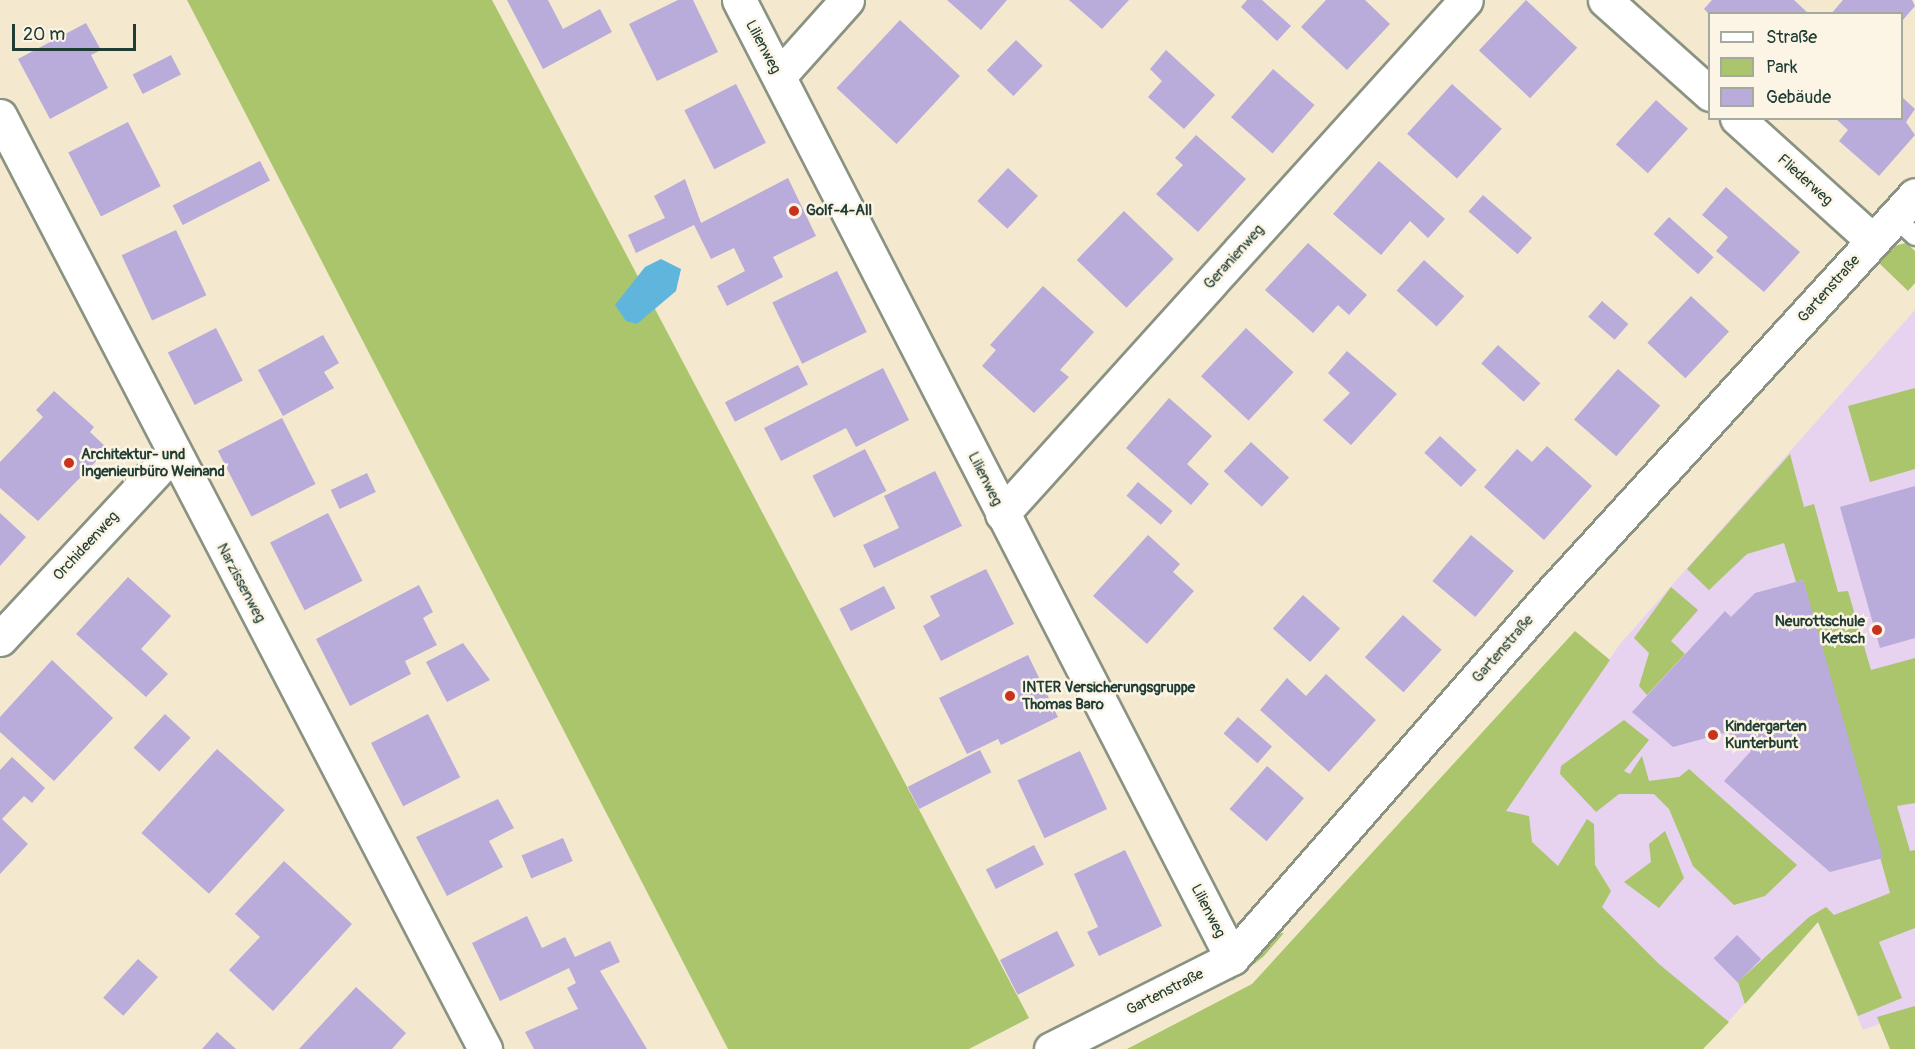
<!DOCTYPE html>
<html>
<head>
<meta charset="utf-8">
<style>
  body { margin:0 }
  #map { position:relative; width:1915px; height:1049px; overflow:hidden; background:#f4e9cf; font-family:Pangolin,sans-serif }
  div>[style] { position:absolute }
  .built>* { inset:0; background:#e7d2ef }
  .green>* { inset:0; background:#aac56c }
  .water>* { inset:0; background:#60b5dc }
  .building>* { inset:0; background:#b9abda; transform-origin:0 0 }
  .roads { filter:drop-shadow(2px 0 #8a9382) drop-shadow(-2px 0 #8a9382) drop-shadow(0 2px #8a9382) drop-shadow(0 -2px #8a9382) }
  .service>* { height:18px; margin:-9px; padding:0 9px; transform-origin:9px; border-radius:9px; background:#fff }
  .minor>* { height:33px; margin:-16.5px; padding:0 16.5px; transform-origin:16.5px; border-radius:16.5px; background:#fff }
  .dots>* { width:16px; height:16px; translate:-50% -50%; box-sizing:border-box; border:3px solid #fcf5e5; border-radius:50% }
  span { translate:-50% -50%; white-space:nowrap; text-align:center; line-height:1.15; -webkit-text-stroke:5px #fcf5e5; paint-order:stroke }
  .street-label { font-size:15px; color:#1f3d34 }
  .poi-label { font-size:15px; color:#1f3d34; font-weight:700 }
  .left { translate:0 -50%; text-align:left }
  .right { translate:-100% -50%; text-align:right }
  .legend { position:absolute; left:1708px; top:12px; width:195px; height:108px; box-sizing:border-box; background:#fcf5e5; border:2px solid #a4ab9e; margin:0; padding:8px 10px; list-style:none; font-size:18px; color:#1f3d34 }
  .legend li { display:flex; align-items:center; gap:12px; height:30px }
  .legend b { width:30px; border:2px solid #a4ab9e }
  .scale { position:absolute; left:12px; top:24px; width:124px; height:27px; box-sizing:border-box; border:3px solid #1f3d34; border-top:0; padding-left:8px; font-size:18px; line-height:21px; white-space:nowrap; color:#1f3d34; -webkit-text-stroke:4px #fcf5e5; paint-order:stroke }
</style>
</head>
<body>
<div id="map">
  <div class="built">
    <div style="clip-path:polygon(1915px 310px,1915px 1049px,1890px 1049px,1880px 1024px,1863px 1030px,1818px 922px,1719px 1032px,1491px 833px,1620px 644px)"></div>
  </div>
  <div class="green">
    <div style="clip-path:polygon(187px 0,492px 0,1029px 1018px,969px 1049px,728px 1049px)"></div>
    <div style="clip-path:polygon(1906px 243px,1915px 251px,1915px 283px,1908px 291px,1880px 264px,1887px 248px)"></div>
    <div style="clip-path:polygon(1915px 388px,1915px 469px,1870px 482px,1848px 406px)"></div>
    <div style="clip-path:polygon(1790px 454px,1804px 507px,1814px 504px,1838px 592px,1848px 591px,1871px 670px,1915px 658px,1915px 803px,1897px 806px,1910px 851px,1915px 850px,1915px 928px,1879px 942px,1902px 998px,1858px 1016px,1818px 922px,1745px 1004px,1738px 982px,1809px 917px,1826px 907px,1834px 915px,1890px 893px,1803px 580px,1796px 582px,1784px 543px,1747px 554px,1709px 590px,1687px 569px)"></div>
    <div style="clip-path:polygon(1671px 587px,1698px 610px,1671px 641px,1685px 654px,1647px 695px,1639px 686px,1649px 653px,1634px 638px)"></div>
    <div style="clip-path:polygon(1575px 631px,1610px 660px,1506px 811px,1529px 816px,1532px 842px,1558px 866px,1587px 819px,1594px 824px,1595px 865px,1611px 891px,1602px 907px,1659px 964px,1729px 1022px,1703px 1049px,1127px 1049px,1252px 984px)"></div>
    <div style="clip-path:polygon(1624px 720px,1649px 740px,1624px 771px,1630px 774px,1642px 756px,1649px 781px,1679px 777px,1689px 769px,1797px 865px,1765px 896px,1734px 905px,1693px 866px,1669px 809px,1654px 794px,1619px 794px,1596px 812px,1560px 774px,1561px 766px)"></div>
    <div style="clip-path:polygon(1665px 831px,1684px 878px,1659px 908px,1624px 882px,1651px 862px,1649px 844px)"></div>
    <div style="clip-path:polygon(1284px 933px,1263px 957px,1232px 981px,1241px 964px,1274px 934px)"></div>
    <div style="clip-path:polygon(1915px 1006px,1915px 1049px,1890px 1049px,1877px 1017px)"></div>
  </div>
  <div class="water">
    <div style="clip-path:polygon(661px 259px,681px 269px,676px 291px,637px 324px,626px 321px,615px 305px,645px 267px)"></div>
  </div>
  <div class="building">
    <div style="clip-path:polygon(507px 0,548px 0,563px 29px,600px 9px,612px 32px,543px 69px)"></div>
    <div style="clip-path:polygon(678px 0,693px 0,718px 52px,657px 81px,629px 24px)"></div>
    <div style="clip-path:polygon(947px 0,1007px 0,981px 30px)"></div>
    <div style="clip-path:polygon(1069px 0,1129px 0,1102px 29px)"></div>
    <div style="clip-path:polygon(1247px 0,1262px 0,1291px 26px,1277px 41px,1241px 7px)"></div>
    <div style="clip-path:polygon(1326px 0,1365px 0,1390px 24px,1347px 70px,1301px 27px)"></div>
    <div style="left:1526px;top:0;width:70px;height:69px;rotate:43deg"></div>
    <div style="clip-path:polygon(1712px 0,1794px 0,1809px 14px,1709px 14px,1704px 9px)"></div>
    <div style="clip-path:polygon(1843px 0,1912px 0,1915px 6px,1902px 21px,1902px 14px,1831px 14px)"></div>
    <div style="left:900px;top:20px;width:82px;height:93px;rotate:43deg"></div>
    <div style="clip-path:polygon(86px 23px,101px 50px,91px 55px,108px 88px,50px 119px,18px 59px)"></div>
    <div style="left:1016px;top:40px;width:37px;height:42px;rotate:44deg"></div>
    <div style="clip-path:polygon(1166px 50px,1215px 95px,1184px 129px,1148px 97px,1162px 81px,1150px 69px)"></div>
    <div style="left:171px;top:55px;width:22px;height:43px;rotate:63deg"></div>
    <div style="left:1273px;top:69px;width:55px;height:64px;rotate:41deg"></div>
    <div style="left:736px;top:84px;width:66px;height:58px;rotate:63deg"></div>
    <div style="left:1452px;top:84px;width:67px;height:67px;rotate:42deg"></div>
    <div style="clip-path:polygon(1902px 97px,1915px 109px,1906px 122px,1915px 135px,1879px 176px,1839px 141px,1848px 130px,1835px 118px,1902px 118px)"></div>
    <div style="left:1656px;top:100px;width:43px;height:60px;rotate:42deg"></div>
    <div style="left:128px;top:122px;width:72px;height:67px;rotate:63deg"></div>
    <div style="clip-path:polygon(1196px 135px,1246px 179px,1198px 232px,1156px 194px,1183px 165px,1175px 158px)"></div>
    <div style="left:260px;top:161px;width:22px;height:98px;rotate:63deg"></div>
    <div style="clip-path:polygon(1379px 161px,1445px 219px,1428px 238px,1410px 221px,1381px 255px,1333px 214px)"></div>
    <div style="left:1008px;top:168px;width:41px;height:45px;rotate:43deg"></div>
    <div style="clip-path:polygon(788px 178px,816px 236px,773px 257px,783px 277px,727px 306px,717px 286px,745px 271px,734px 248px,711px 259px,694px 225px,636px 253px,628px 235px,665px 218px,654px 196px,685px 179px,701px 223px)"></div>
    <div style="clip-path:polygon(1726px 187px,1800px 252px,1764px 292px,1716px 251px,1728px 237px,1702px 215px)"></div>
    <div style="left:1483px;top:195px;width:65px;height:22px;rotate:41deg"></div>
    <div style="left:1124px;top:211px;width:69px;height:68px;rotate:44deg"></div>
    <div style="left:1669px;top:217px;width:60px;height:23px;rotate:42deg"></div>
    <div style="left:176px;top:230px;width:72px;height:60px;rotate:65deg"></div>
    <div style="clip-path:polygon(1308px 243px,1367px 295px,1349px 315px,1338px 305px,1313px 333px,1265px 290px)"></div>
    <div style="left:1424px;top:260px;width:54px;height:41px;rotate:42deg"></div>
    <div style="left:837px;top:271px;width:68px;height:72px;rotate:64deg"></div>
    <div style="clip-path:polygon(1043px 286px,1094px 332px,1060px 370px,1069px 377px,1034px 413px,982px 366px,996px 350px,990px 345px)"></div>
    <div style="left:1691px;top:296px;width:52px;height:64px;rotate:43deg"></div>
    <div style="left:1602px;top:301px;width:35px;height:21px;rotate:41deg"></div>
    <div style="left:216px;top:328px;width:59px;height:54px;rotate:63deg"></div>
    <div style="left:1246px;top:328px;width:65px;height:66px;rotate:43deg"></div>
    <div style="clip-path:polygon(323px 335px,339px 363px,324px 372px,334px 388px,283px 416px,258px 370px)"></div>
    <div style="left:1498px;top:345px;width:57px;height:25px;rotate:42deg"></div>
    <div style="clip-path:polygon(1347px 351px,1397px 394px,1351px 445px,1323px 420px,1350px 393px,1328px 373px)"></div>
    <div style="left:798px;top:365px;width:22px;height:82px;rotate:63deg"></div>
    <div style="clip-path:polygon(883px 368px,909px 420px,856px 447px,846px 428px,781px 461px,764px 428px)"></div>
    <div style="left:1618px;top:369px;width:56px;height:67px;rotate:41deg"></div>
    <div style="clip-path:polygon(54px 391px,94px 427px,90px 432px,108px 449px,38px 521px,0 488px,0 462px,43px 417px,36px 410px)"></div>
    <div style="clip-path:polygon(1169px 398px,1212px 436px,1187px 464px,1209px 484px,1191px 505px,1126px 448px)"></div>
    <div style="left:282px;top:418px;width:74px;height:72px;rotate:63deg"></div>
    <div style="left:1440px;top:436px;width:50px;height:23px;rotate:43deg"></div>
    <div style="left:1251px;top:442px;width:52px;height:40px;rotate:43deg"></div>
    <div style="clip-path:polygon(1547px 446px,1592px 486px,1544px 540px,1484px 487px,1517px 449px,1532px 462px)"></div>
    <div style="left:865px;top:449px;width:47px;height:59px;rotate:63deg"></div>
    <div style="clip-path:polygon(935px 471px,962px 526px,874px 568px,863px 545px,899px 528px,884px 496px)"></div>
    <div style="left:367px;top:473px;width:21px;height:40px;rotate:65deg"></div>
    <div style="left:1138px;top:482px;width:45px;height:18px;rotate:40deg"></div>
    <div style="clip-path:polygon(1915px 486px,1915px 638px,1880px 648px,1840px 507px)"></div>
    <div style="clip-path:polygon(0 513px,26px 537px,0 566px)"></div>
    <div style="left:328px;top:513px;width:76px;height:65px;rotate:63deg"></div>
    <div style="clip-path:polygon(1148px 535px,1180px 564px,1173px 572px,1194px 591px,1147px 644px,1093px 596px)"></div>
    <div style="left:1471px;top:535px;width:56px;height:60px;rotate:40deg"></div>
    <div style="clip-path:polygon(986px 569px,1014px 624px,941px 661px,923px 626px,940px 616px,930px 596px)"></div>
    <div style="clip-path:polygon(128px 577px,171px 616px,141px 649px,168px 674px,146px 697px,76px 634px)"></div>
    <div style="clip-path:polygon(1803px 580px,1883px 858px,1830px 872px,1724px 781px,1751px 751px,1728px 732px,1673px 747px,1632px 712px,1725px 611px,1731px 617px,1755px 593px)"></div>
    <div style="clip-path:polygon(419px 585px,433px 612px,423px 618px,437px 645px,405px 661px,411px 674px,350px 706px,316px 639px)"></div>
    <div style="left:884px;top:586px;width:25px;height:50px;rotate:63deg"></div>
    <div style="left:1303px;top:595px;width:50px;height:45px;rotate:42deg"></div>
    <div style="left:1403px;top:615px;width:52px;height:57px;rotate:42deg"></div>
    <div style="clip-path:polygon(463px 643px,490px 680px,447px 702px,426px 662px)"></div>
    <div style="clip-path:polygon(1028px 655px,1058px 717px,1001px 745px,998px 739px,967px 754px,939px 698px)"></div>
    <div style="clip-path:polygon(52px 660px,113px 718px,54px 781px,0 732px,0 717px)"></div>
    <div style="clip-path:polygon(1326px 674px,1376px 720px,1329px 772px,1260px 710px,1287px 678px,1306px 696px)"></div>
    <div style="left:165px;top:714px;width:35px;height:46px;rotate:43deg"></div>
    <div style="left:428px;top:714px;width:71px;height:64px;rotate:63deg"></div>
    <div style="left:1238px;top:717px;width:45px;height:22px;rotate:41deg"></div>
    <div style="left:217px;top:749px;width:91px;height:113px;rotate:42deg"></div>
    <div style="left:980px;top:750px;width:25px;height:81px;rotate:63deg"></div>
    <div style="left:1080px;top:751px;width:64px;height:69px;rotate:65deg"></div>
    <div style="clip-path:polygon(12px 757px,45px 788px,32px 803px,24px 796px,2px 819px,28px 844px,0 874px,0 770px)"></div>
    <div style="left:1267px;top:766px;width:49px;height:57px;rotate:41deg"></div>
    <div style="clip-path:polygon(498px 799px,514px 828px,489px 841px,503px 867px,447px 896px,416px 837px)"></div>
    <div style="left:563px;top:838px;width:25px;height:45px;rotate:67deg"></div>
    <div style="left:1034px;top:845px;width:22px;height:54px;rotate:63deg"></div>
    <div style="clip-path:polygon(1125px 850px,1162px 926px,1099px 956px,1087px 932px,1098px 927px,1074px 874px)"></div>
    <div style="clip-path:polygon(284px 861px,352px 924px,273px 1011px,229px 970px,260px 937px,235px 914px)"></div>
    <div style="clip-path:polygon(527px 916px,542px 948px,565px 937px,575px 957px,610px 941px,620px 962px,600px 971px,647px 1049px,534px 1049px,525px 1032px,578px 1009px,567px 988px,576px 983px,569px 968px,500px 1001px,472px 943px)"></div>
    <div style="left:1057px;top:931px;width:39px;height:64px;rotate:63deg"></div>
    <div style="left:1737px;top:935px;width:34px;height:33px;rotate:45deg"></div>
    <div style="left:138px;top:959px;width:27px;height:52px;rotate:42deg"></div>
    <div style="clip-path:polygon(356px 987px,406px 1033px,392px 1049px,299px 1049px)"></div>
    <div style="clip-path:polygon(217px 1032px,236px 1049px,202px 1049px)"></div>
  </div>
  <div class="roads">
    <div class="service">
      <div style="left:1895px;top:218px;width:27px;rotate:42deg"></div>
    </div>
    <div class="minor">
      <div style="left:739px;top:0;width:1077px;rotate:62.77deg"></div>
      <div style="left:1605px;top:0;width:141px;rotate:41.8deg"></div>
      <div style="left:779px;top:76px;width:102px;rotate:-48.2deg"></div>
      <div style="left:0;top:116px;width:1052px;rotate:62.53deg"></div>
      <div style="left:1737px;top:118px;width:183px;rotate:42.1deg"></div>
      <div style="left:1002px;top:514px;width:692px;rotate:-47.93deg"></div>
      <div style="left:0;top:639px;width:254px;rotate:-47.1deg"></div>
      <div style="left:1051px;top:1049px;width:203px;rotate:-26.7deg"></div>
      <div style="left:1232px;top:958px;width:495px;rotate:-48.8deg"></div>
      <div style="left:1558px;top:586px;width:529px;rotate:-47.6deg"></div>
    </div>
  </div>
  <div class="dots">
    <div style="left:794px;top:211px;background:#c8321e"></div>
    <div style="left:69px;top:463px;background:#c8321e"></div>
    <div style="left:1877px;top:630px;background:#c8321e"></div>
    <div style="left:1010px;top:696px;background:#c8321e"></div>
    <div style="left:1713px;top:735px;background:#c8321e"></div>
  </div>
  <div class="street-label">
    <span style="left:763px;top:47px;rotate:62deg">Lilienweg</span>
    <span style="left:1805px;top:180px;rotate:42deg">Fliederweg</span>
    <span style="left:1234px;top:257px;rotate:-48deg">Geranienweg</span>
    <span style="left:1829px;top:289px;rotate:-48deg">Gartenstraße</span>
    <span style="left:985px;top:479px;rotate:63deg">Lilienweg</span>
    <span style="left:86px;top:546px;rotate:-47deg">Orchideenweg</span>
    <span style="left:241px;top:583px;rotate:62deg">Narzissenweg</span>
    <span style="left:1503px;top:649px;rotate:-49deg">Gartenstraße</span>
    <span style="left:1208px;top:911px;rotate:63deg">Lilienweg</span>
    <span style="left:1165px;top:992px;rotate:-27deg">Gartenstraße</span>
  </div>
  <div class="poi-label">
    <span class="left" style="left:806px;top:211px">Golf-4-All</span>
    <span class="left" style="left:81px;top:463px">Architektur- und<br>Ingenieurbüro Weinand</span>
    <span class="right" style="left:1865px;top:630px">Neurottschule<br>Ketsch</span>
    <span class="left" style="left:1022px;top:696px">INTER Versicherungsgruppe<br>Thomas Baro</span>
    <span class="left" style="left:1725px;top:735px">Kindergarten<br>Kunterbunt</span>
  </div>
  <ul class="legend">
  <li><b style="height:8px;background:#fff"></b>Straße</li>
  <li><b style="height:16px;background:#aac56c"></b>Park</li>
  <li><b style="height:16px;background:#b9abda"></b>Gebäude</li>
  </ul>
  <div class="scale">20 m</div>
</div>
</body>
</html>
